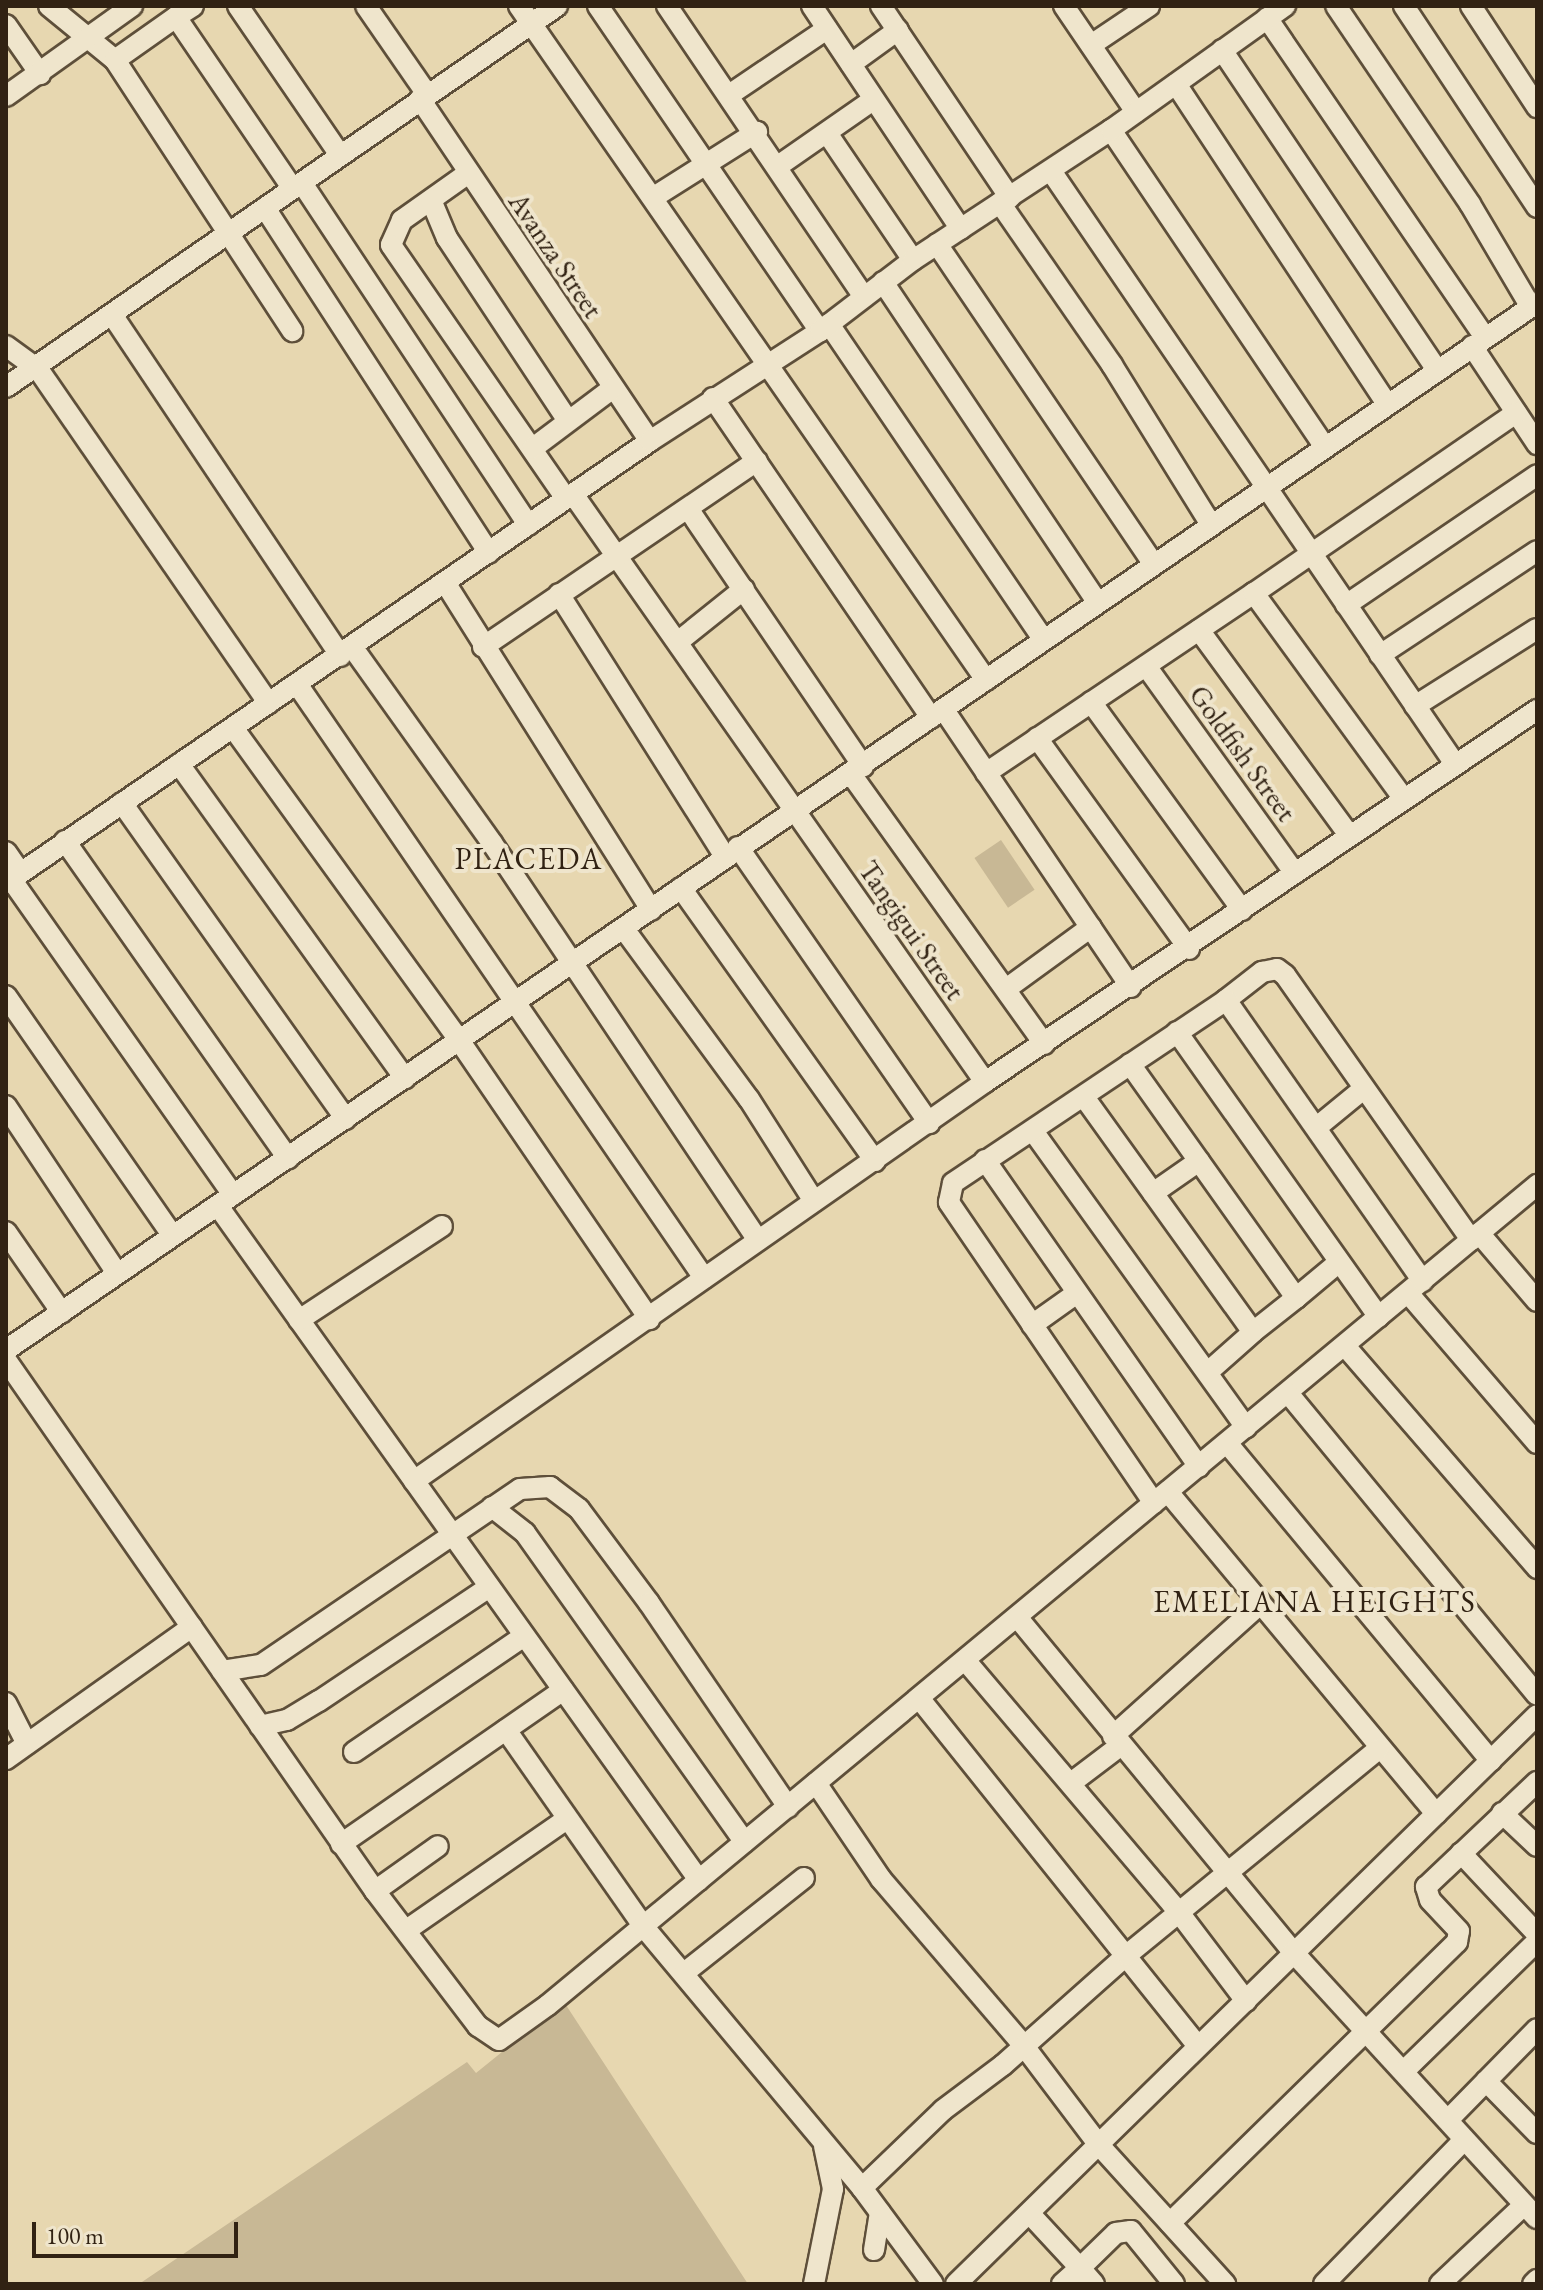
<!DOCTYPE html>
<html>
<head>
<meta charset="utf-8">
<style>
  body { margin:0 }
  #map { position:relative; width:1543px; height:2290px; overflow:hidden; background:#e7d7b0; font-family:"EB Garamond",serif }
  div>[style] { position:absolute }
  .green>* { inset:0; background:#c8b895; transform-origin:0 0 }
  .roads { filter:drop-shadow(2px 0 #5e4f3a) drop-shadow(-2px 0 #5e4f3a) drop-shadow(0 2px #5e4f3a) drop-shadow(0 -2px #5e4f3a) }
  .minor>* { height:20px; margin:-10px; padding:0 10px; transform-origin:10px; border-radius:10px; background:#efe5cc }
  span { translate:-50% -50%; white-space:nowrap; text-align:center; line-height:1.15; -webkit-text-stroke:8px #efe5cc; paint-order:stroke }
  .street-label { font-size:28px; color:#312213 }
  .neighbourhood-label { font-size:30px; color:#312213; letter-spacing:2px }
  .frame { position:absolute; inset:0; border:8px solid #312213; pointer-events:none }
  .scale { position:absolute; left:32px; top:2222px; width:206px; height:36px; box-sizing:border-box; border:4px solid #312213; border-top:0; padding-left:10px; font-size:24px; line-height:28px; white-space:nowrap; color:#312213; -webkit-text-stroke:6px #efe5cc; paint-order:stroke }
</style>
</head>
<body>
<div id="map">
  <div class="green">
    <div style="left:1001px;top:840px;width:60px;height:32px;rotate:56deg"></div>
    <div style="clip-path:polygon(564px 2002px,748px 2284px,139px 2284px,467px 2062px,476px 2073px)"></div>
  </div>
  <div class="roads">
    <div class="minor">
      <div style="left:49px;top:6px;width:85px;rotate:39.3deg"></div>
      <div style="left:115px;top:60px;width:324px;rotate:56.8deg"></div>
      <div style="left:193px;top:6px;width:20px;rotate:147deg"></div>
      <div style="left:176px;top:17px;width:207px;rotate:55.8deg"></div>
      <div style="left:238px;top:6px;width:181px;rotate:55.6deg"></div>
      <div style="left:366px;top:6px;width:107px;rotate:55.3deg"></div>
      <div style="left:519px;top:6px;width:820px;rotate:55.28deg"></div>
      <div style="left:598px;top:6px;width:394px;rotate:55.7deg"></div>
      <div style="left:667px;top:6px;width:351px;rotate:55.9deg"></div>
      <div style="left:812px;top:6px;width:268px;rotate:56.3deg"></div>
      <div style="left:881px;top:6px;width:231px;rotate:56.1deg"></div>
      <div style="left:1064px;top:6px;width:128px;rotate:55.8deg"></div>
      <div style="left:1336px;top:6px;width:239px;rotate:55.9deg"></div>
      <div style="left:1470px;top:204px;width:120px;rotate:59.4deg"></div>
      <div style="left:1404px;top:6px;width:241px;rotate:56.5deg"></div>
      <div style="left:1471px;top:6px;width:121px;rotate:56.8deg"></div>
      <div style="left:1267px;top:18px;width:387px;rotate:55.7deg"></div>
      <div style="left:6px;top:25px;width:60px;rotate:55.2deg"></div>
      <div style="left:1091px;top:45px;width:70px;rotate:-33.9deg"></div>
      <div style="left:1222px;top:50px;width:386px;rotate:56.1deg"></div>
      <div style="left:115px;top:60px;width:75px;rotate:-35.2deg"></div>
      <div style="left:851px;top:64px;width:58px;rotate:-35.9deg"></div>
      <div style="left:1176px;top:84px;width:383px;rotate:56.6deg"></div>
      <div style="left:729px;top:95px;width:118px;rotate:-34deg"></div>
      <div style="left:6px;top:96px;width:155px;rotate:-35.5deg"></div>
      <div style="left:420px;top:99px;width:412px;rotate:56.1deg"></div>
      <div style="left:1111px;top:130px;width:381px;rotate:56deg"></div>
      <div style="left:827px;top:133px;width:153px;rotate:55.9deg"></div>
      <div style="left:778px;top:166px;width:116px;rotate:-34.8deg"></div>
      <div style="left:1051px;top:171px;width:718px;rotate:55.73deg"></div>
      <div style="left:467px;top:174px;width:80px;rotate:144.7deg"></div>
      <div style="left:402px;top:220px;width:27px;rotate:114deg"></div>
      <div style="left:391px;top:245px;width:308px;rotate:55.4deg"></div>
      <div style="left:302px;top:183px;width:410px;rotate:56.5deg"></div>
      <div style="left:654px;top:197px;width:122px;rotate:-32.3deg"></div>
      <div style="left:431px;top:200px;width:41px;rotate:67.2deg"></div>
      <div style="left:447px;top:238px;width:219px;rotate:56.5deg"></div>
      <div style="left:1000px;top:203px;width:197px;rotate:55.3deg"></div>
      <div style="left:1112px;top:365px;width:186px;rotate:58.2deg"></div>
      <div style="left:265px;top:208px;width:411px;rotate:57deg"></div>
      <div style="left:937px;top:244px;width:385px;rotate:55.9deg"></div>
      <div style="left:883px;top:282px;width:383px;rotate:56.2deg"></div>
      <div style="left:113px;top:316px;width:409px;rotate:56.2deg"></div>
      <div style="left:829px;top:324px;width:379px;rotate:55.8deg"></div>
      <div style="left:6px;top:346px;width:39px;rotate:36deg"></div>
      <div style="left:38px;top:369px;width:406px;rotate:55.4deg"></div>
      <div style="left:1472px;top:346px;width:118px;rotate:56.4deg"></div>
      <div style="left:6px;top:387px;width:670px;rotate:-34.66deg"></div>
      <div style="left:713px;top:398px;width:387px;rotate:55.7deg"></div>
      <div style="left:533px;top:448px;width:100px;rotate:-36.9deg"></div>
      <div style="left:573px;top:494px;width:718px;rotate:54.98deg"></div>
      <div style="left:689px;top:510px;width:310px;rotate:55.8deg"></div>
      <div style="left:446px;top:584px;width:385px;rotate:57.8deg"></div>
      <div style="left:559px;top:594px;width:311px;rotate:57.7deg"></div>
      <div style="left:1346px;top:605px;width:231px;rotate:-34.2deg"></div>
      <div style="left:1199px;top:630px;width:255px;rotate:53.8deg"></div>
      <div style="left:679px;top:641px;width:83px;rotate:-38.7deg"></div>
      <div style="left:483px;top:647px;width:331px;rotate:-34.2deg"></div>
      <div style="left:353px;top:648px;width:239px;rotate:54.5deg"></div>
      <div style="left:492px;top:843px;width:478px;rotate:56.2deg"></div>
      <div style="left:1380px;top:655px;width:188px;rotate:-33.5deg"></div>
      <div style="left:1146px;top:666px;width:255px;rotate:54.3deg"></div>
      <div style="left:297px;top:684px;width:720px;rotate:55.58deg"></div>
      <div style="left:1091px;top:702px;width:257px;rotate:54deg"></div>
      <div style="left:1415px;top:706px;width:144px;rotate:-32.3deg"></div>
      <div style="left:944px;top:710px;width:334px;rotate:56deg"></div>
      <div style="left:234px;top:729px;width:384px;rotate:54.1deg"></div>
      <div style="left:459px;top:1040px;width:338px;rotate:55.7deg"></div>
      <div style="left:1037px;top:738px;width:260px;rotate:54.2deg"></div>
      <div style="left:179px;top:764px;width:387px;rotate:54.3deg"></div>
      <div style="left:986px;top:773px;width:323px;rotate:-33.9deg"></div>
      <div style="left:851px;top:774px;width:332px;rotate:54.4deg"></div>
      <div style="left:1404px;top:799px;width:255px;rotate:-126.1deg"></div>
      <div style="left:1254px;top:593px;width:318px;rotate:-34.5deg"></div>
      <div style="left:122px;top:803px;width:387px;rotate:54.7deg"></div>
      <div style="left:65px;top:841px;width:388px;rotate:54.9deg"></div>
      <div style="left:738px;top:847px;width:336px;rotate:55.3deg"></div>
      <div style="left:6px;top:852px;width:24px;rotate:55deg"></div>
      <div style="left:11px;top:879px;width:386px;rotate:54.9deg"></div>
      <div style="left:6px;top:883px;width:781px;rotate:-34.46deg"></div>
      <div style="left:650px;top:441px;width:202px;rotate:-32.9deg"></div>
      <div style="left:820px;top:331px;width:117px;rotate:-37.4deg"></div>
      <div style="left:913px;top:260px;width:237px;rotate:-33.3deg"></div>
      <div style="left:1111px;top:130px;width:214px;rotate:-35.5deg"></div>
      <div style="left:681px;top:888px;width:335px;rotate:54.6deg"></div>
      <div style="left:624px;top:929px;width:211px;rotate:53.7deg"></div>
      <div style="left:749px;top:1099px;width:121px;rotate:57.5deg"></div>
      <div style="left:1006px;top:989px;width:105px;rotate:-36.1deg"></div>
      <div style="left:6px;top:996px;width:292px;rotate:55.2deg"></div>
      <div style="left:1226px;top:1000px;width:46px;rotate:-37.9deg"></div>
      <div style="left:1262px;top:972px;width:15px;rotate:-11deg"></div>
      <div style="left:1277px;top:969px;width:10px;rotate:37deg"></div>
      <div style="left:1285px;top:975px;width:324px;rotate:54.9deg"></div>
      <div style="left:1177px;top:1032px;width:349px;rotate:54.7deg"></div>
      <div style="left:1130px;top:1064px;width:287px;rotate:54.6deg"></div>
      <div style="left:1296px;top:1298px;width:56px;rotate:-39.9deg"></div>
      <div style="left:1084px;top:1097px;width:289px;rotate:54.3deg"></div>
      <div style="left:1253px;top:1332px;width:55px;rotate:-38.3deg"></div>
      <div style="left:6px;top:1106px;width:201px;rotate:56.4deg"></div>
      <div style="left:1317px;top:1127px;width:58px;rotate:-39.4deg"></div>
      <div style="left:1033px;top:1131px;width:365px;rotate:54.3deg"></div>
      <div style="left:985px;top:1160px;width:374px;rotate:55.1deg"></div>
      <div style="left:1153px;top:1193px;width:56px;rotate:-34.8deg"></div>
      <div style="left:218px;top:1206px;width:828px;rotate:54.49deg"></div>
      <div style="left:6px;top:1232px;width:98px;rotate:55.3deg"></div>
      <div style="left:1479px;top:1233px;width:89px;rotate:49.5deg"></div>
      <div style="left:1408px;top:1293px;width:198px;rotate:49.3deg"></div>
      <div style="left:299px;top:1320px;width:171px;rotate:-33.3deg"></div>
      <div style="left:1032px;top:1325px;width:55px;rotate:-35.4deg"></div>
      <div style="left:1345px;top:1346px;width:294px;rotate:49.1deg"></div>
      <div style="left:6px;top:1350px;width:1855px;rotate:-34.37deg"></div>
      <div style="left:6px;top:1360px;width:647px;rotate:55.2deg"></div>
      <div style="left:375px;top:1891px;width:170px;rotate:52.7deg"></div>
      <div style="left:478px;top:2026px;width:25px;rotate:34deg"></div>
      <div style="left:499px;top:2040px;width:60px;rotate:-35.5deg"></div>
      <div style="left:548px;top:2005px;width:1285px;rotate:-39.66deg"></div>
      <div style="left:1208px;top:1372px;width:60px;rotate:-41.6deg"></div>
      <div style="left:1288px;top:1393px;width:391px;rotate:50.5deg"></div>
      <div style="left:1227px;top:1443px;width:413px;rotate:50.3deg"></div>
      <div style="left:414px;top:1481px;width:697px;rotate:-34.94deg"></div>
      <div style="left:985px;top:1082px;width:666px;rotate:-33.98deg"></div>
      <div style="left:1168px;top:1492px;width:419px;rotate:50.2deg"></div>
      <div style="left:1154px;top:1503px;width:364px;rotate:-124.3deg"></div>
      <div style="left:949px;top:1202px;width:19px;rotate:-78deg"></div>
      <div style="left:953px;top:1183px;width:329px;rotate:-33.8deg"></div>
      <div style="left:1226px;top:1000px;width:343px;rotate:55deg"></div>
      <div style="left:492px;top:1507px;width:42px;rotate:38.2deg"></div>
      <div style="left:525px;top:1533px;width:379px;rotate:54.6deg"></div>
      <div style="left:1017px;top:1617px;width:434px;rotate:50.5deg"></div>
      <div style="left:1293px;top:1952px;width:361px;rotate:47.5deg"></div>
      <div style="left:965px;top:1660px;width:334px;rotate:49.7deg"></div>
      <div style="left:1181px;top:1915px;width:108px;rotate:52.9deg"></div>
      <div style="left:222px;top:1671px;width:39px;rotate:-9deg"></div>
      <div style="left:261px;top:1665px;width:313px;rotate:-34.2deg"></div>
      <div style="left:520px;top:1489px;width:30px;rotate:-4deg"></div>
      <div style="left:550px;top:1487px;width:36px;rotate:37deg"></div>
      <div style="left:579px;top:1509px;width:117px;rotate:53.3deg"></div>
      <div style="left:649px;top:1603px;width:247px;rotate:55.7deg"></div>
      <div style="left:919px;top:1698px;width:446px;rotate:51.3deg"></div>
      <div style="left:6px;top:1703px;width:46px;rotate:62.9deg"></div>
      <div style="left:260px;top:1726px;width:28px;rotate:-13deg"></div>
      <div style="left:287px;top:1720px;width:37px;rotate:-31deg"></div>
      <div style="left:319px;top:1701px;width:205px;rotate:-33.8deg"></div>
      <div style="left:506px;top:1730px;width:239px;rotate:55deg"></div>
      <div style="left:643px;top:1926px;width:341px;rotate:50.1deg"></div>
      <div style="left:862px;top:2188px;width:119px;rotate:53.5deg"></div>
      <div style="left:1113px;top:1736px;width:196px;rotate:-41.9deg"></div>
      <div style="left:354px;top:1752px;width:206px;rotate:-34.3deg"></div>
      <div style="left:6px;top:1759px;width:228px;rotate:-35.4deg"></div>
      <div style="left:816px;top:1783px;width:116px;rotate:55.9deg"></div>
      <div style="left:881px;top:1879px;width:220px;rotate:49.4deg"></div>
      <div style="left:1024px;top:2046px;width:124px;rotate:52.9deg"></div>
      <div style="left:1099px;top:2145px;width:188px;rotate:47.8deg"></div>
      <div style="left:1071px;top:1783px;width:63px;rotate:-37.2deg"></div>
      <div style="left:1502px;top:1813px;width:48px;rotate:43.3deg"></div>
      <div style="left:341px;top:1844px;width:270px;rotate:-34.7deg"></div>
      <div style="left:1461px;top:1853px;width:111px;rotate:46.8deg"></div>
      <div style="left:375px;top:1891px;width:77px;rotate:-35.5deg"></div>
      <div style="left:408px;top:1929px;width:193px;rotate:-34.7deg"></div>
      <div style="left:684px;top:1973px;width:153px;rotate:-38.4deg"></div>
      <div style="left:1404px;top:2071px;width:186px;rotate:-44.3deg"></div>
      <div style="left:1486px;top:2081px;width:73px;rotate:45.6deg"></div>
      <div style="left:1448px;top:2120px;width:127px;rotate:-45.6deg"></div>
      <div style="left:862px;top:2188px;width:112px;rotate:-43.9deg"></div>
      <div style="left:943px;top:2110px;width:75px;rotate:-36.9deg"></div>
      <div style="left:1003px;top:2065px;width:166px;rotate:-41.6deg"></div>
      <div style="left:1127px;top:1955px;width:325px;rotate:-39.3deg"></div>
      <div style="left:1030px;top:2214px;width:74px;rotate:47.2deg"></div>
      <div style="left:1080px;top:2268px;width:50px;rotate:-44.2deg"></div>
      <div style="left:1116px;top:2233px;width:15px;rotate:-8deg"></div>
      <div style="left:1131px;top:2231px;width:68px;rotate:50.9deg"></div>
      <div style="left:1170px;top:2223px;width:402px;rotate:-44.4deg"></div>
      <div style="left:1457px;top:1942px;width:11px;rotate:-80deg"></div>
      <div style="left:1459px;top:1931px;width:42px;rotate:-133.1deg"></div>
      <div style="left:1430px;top:1900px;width:14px;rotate:-107deg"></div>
      <div style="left:1426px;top:1887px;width:153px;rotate:-43.4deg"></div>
      <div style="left:874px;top:2250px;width:38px;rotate:-81deg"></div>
      <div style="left:814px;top:2284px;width:97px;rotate:-78.7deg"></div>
      <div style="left:833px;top:2189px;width:44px;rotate:-101.8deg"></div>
      <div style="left:956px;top:2284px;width:813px;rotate:-44.4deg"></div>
      <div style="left:1062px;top:2284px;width:24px;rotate:-42deg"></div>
      <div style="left:1080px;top:2268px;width:21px;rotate:49deg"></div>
      <div style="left:1324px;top:2284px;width:199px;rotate:-45.8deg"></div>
      <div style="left:1440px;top:2284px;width:115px;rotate:-43.2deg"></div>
      <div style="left:1533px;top:2284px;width:6px;rotate:-45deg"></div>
    </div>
  </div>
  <div class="street-label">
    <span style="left:556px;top:255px;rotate:56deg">Avanza Street</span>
    <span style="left:1243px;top:753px;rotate:54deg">Goldfish Street</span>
    <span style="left:912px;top:930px;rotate:55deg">Tangigui Street</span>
  </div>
  <div class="neighbourhood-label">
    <span style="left:529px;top:859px">PLACEDA</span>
    <span style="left:1315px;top:1602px">EMELIANA HEIGHTS</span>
  </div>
  <div class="frame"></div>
  <div class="scale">100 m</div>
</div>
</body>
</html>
